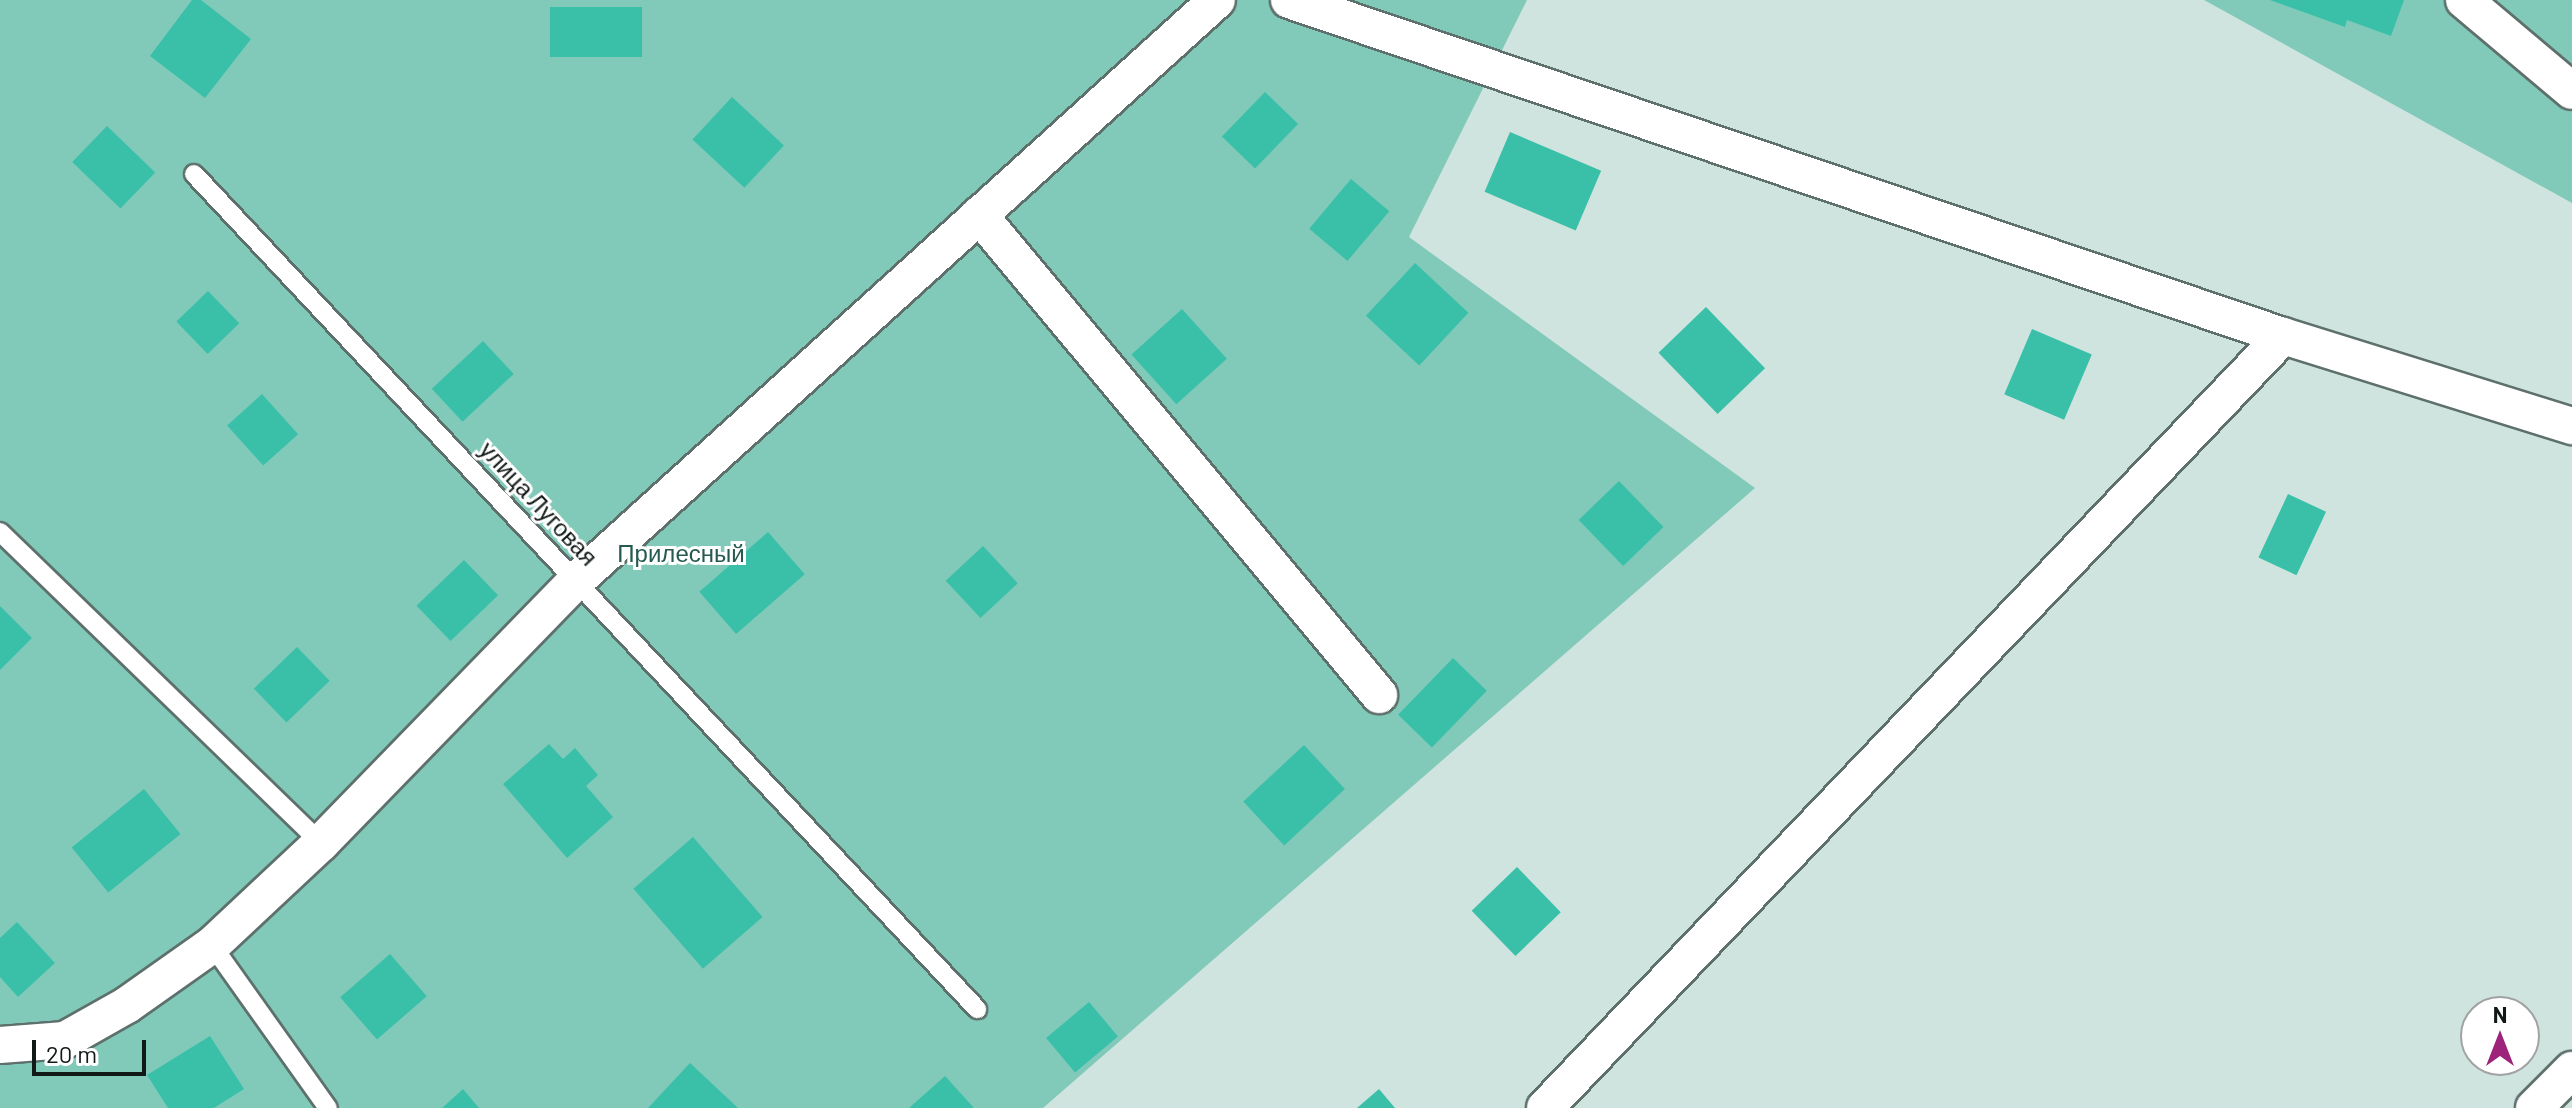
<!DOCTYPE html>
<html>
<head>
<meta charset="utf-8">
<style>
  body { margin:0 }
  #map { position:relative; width:2572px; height:1108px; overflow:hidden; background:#cfe4df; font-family:Barlow,sans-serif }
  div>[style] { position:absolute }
  .green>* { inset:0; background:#81caba }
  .building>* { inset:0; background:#3ac0a8; transform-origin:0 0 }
  .roads { filter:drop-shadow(2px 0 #5e706c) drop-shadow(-2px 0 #5e706c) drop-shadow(0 2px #5e706c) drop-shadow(0 -2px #5e706c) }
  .service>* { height:18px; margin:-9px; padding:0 9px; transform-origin:9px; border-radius:9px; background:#fff }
  .minor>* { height:36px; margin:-18px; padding:0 18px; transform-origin:18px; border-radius:18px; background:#fff }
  span { translate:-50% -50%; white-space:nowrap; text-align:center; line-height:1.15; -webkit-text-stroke:6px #fff; paint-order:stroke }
  .street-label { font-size:24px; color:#111917 }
  .park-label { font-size:24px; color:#255a50 }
  .north { position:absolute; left:2460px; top:996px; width:80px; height:80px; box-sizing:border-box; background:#fff; border:2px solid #a0a3a2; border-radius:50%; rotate:0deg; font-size:22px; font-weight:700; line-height:32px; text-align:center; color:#111917 }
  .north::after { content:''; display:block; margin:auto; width:28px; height:36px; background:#9e247b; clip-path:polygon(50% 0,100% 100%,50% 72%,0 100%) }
  .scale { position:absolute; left:32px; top:1040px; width:114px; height:36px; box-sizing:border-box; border:4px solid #111917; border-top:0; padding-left:10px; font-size:24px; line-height:28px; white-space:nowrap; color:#111917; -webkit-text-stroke:6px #fff; paint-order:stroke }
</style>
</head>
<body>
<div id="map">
  <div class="green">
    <div style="clip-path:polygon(0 0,1527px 0,1409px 237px,1755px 488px,1043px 1108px,0 1108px)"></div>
    <div style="clip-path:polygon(2204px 0,2572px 0,2572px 203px)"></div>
  </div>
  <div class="building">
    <div style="clip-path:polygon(192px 0,201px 0,251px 39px,205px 98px,150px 56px)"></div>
    <div style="clip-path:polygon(2270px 0,2404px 0,2391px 36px,2347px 20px,2345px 27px)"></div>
    <div style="left:642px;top:7px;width:50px;height:92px;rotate:90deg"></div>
    <div style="left:1265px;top:92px;width:46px;height:62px;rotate:44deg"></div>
    <div style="left:732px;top:97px;width:71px;height:58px;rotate:43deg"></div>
    <div style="left:107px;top:126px;width:67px;height:50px;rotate:44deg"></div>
    <div style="left:1510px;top:132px;width:99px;height:65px;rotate:23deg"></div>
    <div style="left:1351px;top:179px;width:50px;height:65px;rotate:40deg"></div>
    <div style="left:1415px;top:263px;width:73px;height:72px;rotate:43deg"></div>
    <div style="left:208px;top:291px;width:45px;height:44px;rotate:46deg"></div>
    <div style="left:1706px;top:307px;width:85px;height:66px;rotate:46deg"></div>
    <div style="left:1182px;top:309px;width:67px;height:68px;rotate:48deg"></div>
    <div style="left:2032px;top:329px;width:65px;height:71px;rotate:23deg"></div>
    <div style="left:483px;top:341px;width:45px;height:70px;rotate:47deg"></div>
    <div style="left:262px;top:394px;width:54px;height:47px;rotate:48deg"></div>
    <div style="left:1619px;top:481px;width:64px;height:56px;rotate:46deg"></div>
    <div style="left:2288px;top:494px;width:42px;height:70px;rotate:25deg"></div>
    <div style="left:768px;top:532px;width:56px;height:91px;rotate:49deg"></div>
    <div style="left:983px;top:546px;width:51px;height:51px;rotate:47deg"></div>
    <div style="left:464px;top:560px;width:49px;height:66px;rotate:46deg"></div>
    <div style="clip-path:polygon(0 606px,32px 638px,0 670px)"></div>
    <div style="left:297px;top:647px;width:47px;height:60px;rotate:46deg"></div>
    <div style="left:1453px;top:658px;width:47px;height:79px;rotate:44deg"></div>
    <div style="clip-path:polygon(549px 744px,563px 759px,575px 748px,598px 775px,586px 786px,613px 817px,567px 858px,503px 784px)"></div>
    <div style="left:1304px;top:745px;width:60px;height:83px;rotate:47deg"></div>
    <div style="left:144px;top:789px;width:58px;height:93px;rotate:51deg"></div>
    <div style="left:693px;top:837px;width:106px;height:79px;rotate:49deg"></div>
    <div style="left:1517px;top:867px;width:63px;height:63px;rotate:46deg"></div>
    <div style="clip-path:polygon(17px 922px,55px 963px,18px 997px,0 977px,0 938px)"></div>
    <div style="left:390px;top:954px;width:56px;height:66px;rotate:49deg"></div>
    <div style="left:1089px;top:1002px;width:45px;height:56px;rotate:50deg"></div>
    <div style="clip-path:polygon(210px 1036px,244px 1089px,214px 1108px,168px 1108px,147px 1075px)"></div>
    <div style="clip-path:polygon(690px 1063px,738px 1108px,648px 1108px)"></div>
    <div style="clip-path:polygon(945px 1076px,974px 1108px,909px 1108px)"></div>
    <div style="clip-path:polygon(463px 1089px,479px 1108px,442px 1108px)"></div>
    <div style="clip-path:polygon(1379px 1089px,1395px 1108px,1357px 1108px)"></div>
  </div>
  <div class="roads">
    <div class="service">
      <div style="left:194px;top:174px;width:1145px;rotate:46.84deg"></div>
      <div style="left:0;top:532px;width:447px;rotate:44.1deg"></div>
      <div style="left:212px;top:945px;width:200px;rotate:54.6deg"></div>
    </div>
    <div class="minor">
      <div style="left:1289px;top:0;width:1049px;rotate:18.68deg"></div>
      <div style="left:2283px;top:336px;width:303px;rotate:17.3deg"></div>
      <div style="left:2464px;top:0;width:141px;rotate:40.1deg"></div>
      <div style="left:979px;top:215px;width:625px;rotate:50.19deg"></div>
      <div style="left:0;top:1045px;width:65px;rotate:-4.4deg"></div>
      <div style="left:65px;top:1040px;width:71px;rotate:-29.4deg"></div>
      <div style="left:127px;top:1005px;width:104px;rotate:-35.2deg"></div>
      <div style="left:212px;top:945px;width:149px;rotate:-43.1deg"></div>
      <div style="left:321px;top:843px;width:368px;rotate:-45.8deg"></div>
      <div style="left:578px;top:579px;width:862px;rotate:-42.18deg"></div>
      <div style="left:1545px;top:1108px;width:1068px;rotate:-46.29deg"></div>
      <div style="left:2534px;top:1108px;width:54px;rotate:-45deg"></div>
    </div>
  </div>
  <div class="street-label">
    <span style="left:539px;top:503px;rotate:47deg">улица Луговая</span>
  </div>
  <div class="park-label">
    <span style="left:681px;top:553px">Прилесный</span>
  </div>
  <div class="north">N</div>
  <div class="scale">20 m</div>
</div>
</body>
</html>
